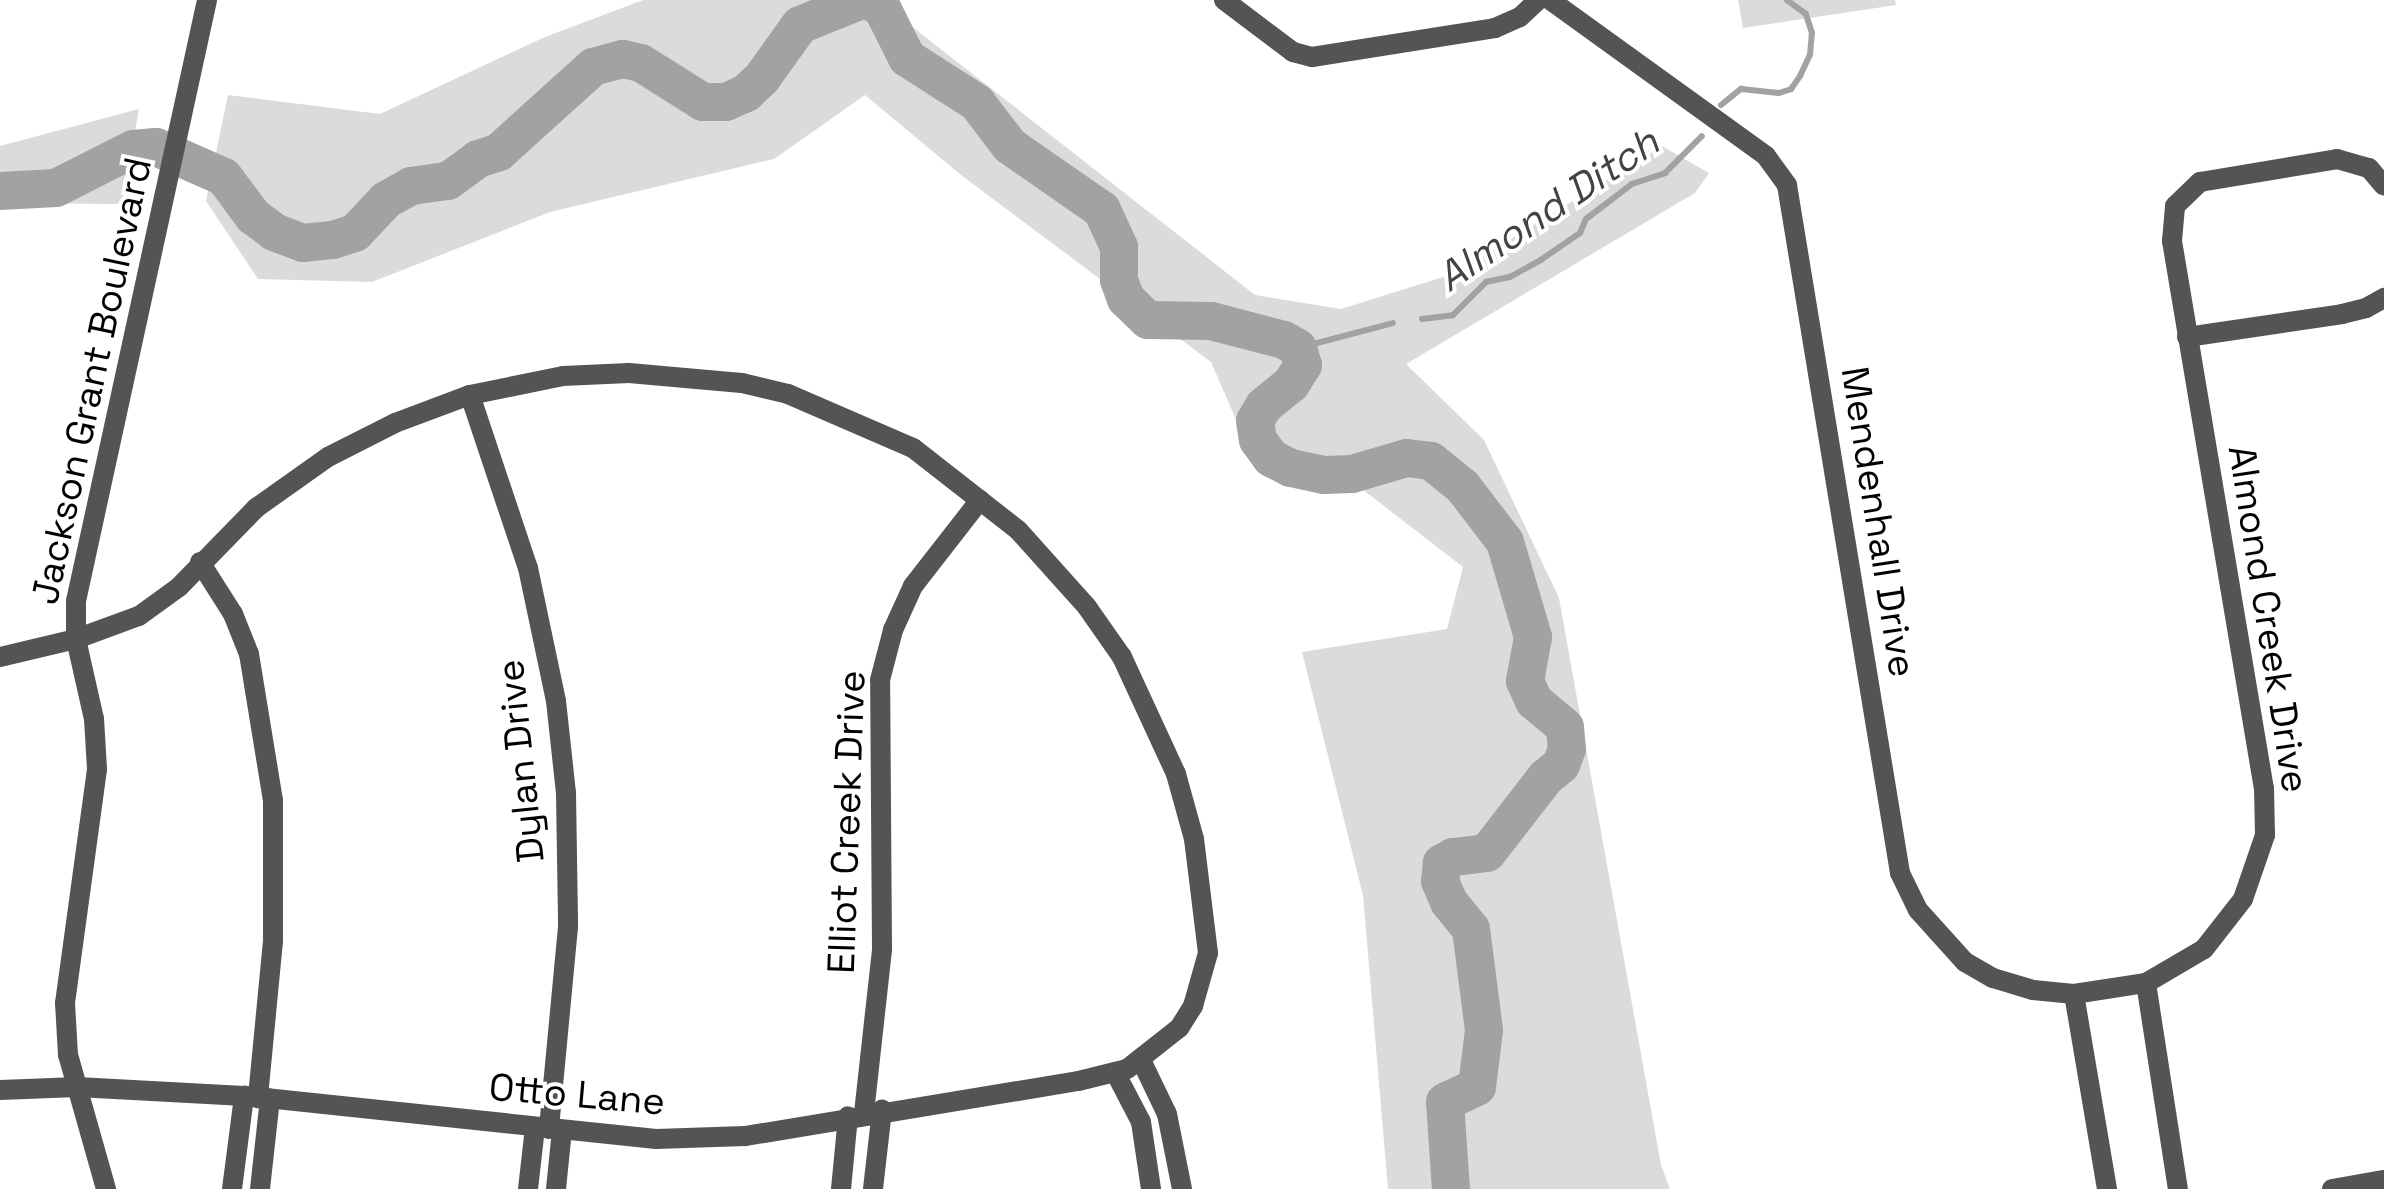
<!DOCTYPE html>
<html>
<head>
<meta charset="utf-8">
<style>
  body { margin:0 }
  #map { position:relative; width:2384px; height:1189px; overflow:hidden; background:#fff; font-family:"Space Grotesk",sans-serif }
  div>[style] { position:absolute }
  .green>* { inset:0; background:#dbdbdb }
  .stream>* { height:6px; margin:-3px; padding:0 3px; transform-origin:3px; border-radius:3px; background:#a2a2a2 }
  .river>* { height:38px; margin:-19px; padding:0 19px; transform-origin:19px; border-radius:19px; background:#a2a2a2 }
  .minor>* { height:20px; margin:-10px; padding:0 10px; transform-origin:10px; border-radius:10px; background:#545454 }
  .tertiary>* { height:20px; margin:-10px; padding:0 10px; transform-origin:10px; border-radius:10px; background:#545454 }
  span { translate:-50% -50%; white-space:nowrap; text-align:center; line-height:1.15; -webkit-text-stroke:8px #fff; paint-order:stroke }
  .street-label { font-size:38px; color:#000 }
  .water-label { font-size:40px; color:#434343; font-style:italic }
</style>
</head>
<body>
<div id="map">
  <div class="green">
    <div style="clip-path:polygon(643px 0,878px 0,1255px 295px,1341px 309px,1456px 273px,1662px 146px,1709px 173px,1695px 193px,1406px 364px,1484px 440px,1559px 598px,1661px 1165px,1670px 1189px,1388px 1189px,1363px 895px,1302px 652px,1447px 629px,1463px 567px,1358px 486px,1257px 468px,1211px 362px,961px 175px,865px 95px,774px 159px,550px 212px,372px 282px,258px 279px,206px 201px,228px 95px,380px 114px,545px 37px)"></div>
    <div style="clip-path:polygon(1738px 0,1895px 0,1896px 5px,1743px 28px)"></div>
    <div style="clip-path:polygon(139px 109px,122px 204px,0 203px,0 146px)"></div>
  </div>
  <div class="stream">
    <div style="left:1721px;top:105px;width:26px;rotate:-39deg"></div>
    <div style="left:1741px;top:89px;width:38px;rotate:6deg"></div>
    <div style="left:1779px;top:93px;width:13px;rotate:-18deg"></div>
    <div style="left:1791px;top:89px;width:16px;rotate:-55deg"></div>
    <div style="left:1800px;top:76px;width:23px;rotate:-65deg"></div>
    <div style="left:1810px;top:55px;width:22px;rotate:-85deg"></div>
    <div style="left:1812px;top:33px;width:20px;rotate:-108deg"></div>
    <div style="left:1806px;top:14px;width:24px;rotate:-144deg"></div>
    <div style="left:1422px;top:319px;width:31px;rotate:-7deg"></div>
    <div style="left:1453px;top:315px;width:47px;rotate:-45deg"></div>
    <div style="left:1486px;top:282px;width:25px;rotate:-12deg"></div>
    <div style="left:1510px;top:277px;width:37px;rotate:-29deg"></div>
    <div style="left:1542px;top:259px;width:46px;rotate:-34.4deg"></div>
    <div style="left:1580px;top:233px;width:15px;rotate:-67deg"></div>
    <div style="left:1586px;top:219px;width:58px;rotate:-37.3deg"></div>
    <div style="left:1632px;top:184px;width:35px;rotate:-18deg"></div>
    <div style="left:1665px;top:173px;width:52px;rotate:-45deg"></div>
    <div style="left:1298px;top:348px;width:98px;rotate:-14.7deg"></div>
  </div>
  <div class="river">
    <div style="left:868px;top:0;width:16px;rotate:30deg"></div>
    <div style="left:882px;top:8px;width:56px;rotate:63.4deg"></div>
    <div style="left:907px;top:58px;width:83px;rotate:32.7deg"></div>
    <div style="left:977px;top:103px;width:54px;rotate:52.5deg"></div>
    <div style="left:1010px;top:146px;width:112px;rotate:34.8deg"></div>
    <div style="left:1102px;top:210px;width:41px;rotate:65.3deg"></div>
    <div style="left:1119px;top:247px;width:33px;rotate:90deg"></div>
    <div style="left:1119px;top:280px;width:20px;rotate:70deg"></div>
    <div style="left:1126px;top:299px;width:30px;rotate:44deg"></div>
    <div style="left:1148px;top:320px;width:63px;rotate:0.9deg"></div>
    <div style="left:1211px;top:321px;width:75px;rotate:14.6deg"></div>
    <div style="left:1284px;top:340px;width:16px;rotate:30deg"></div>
    <div style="left:1298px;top:348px;width:18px;rotate:74deg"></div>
    <div style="left:1303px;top:365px;width:22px;rotate:122deg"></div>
    <div style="left:1291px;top:384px;width:35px;rotate:141deg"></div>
    <div style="left:1264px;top:406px;width:17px;rotate:121deg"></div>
    <div style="left:1255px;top:421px;width:19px;rotate:81deg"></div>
    <div style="left:1258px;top:440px;width:22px;rotate:54deg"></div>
    <div style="left:1271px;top:458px;width:22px;rotate:27deg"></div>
    <div style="left:1291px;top:468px;width:34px;rotate:12deg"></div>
    <div style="left:1324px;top:475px;width:28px;rotate:-2deg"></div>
    <div style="left:1352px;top:474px;width:57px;rotate:-16.2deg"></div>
    <div style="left:1407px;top:458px;width:24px;rotate:7deg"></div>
    <div style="left:1431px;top:461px;width:41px;rotate:39.1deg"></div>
    <div style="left:1463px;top:487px;width:69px;rotate:52.6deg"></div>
    <div style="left:1505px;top:542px;width:99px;rotate:73.6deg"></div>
    <div style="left:1533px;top:637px;width:45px;rotate:100.3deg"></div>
    <div style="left:1525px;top:681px;width:22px;rotate:66deg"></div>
    <div style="left:1534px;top:701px;width:40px;rotate:40deg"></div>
    <div style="left:1565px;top:727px;width:22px;rotate:85deg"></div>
    <div style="left:1567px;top:749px;width:17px;rotate:111deg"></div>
    <div style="left:1561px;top:765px;width:19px;rotate:141deg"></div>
    <div style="left:1546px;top:777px;width:96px;rotate:127.8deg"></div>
    <div style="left:1487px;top:853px;width:34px;rotate:173deg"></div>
    <div style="left:1453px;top:857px;width:13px;rotate:151deg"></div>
    <div style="left:1442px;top:863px;width:18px;rotate:96deg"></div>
    <div style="left:1440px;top:881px;width:23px;rotate:67deg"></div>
    <div style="left:1449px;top:902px;width:35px;rotate:51deg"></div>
    <div style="left:1471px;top:929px;width:102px;rotate:82.7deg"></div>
    <div style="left:1484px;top:1030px;width:57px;rotate:97deg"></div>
    <div style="left:1477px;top:1087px;width:35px;rotate:155deg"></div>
    <div style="left:1445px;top:1102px;width:87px;rotate:86.1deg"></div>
    <div style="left:0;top:191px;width:56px;rotate:-3.1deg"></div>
    <div style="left:56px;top:188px;width:86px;rotate:-26.9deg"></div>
    <div style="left:133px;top:149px;width:23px;rotate:-5deg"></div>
    <div style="left:156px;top:147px;width:74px;rotate:23.8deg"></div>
    <div style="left:224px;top:177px;width:49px;rotate:53.4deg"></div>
    <div style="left:253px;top:216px;width:26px;rotate:37deg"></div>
    <div style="left:274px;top:232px;width:31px;rotate:21deg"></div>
    <div style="left:303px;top:243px;width:30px;rotate:-6deg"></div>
    <div style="left:333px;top:240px;width:23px;rotate:-18deg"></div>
    <div style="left:355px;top:233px;width:45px;rotate:-46.8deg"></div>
    <div style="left:386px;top:200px;width:29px;rotate:-29deg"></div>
    <div style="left:411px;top:186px;width:37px;rotate:-8deg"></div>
    <div style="left:448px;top:181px;width:37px;rotate:-36deg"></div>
    <div style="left:478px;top:159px;width:22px;rotate:-18deg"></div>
    <div style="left:499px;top:152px;width:127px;rotate:-42.1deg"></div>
    <div style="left:593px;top:67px;width:31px;rotate:-15deg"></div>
    <div style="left:623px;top:59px;width:18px;rotate:13deg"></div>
    <div style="left:641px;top:63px;width:73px;rotate:32.2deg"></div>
    <div style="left:703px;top:102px;width:23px"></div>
    <div style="left:726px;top:102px;width:22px;rotate:-24deg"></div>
    <div style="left:746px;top:93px;width:22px;rotate:-43deg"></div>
    <div style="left:762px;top:78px;width:65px;rotate:-54.4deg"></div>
    <div style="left:800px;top:25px;width:67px;rotate:-22deg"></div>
  </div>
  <div class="minor">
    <div style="left:1224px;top:0;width:86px;rotate:37deg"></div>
    <div style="left:1293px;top:52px;width:20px;rotate:15deg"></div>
    <div style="left:1312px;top:57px;width:185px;rotate:-9deg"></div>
    <div style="left:1495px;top:28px;width:27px;rotate:-24deg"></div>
    <div style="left:1520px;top:17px;width:25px;rotate:-43deg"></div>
    <div style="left:1550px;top:0;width:266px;rotate:35.8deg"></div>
    <div style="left:1766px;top:156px;width:36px;rotate:54deg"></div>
    <div style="left:1787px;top:185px;width:697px;rotate:80.67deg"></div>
    <div style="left:1900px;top:873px;width:41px;rotate:64.1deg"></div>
    <div style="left:1918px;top:910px;width:70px;rotate:47.9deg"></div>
    <div style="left:1965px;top:962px;width:32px;rotate:30deg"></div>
    <div style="left:1993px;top:978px;width:42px;rotate:16.7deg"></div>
    <div style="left:2033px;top:990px;width:41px;rotate:5.6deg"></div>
    <div style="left:2074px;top:994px;width:73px;rotate:-8.7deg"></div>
    <div style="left:2146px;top:983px;width:67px;rotate:-30.4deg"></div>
    <div style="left:2204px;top:949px;width:63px;rotate:-52deg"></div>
    <div style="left:2243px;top:899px;width:68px;rotate:-71deg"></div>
    <div style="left:2265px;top:835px;width:46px;rotate:-91.2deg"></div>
    <div style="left:2264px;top:789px;width:556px;rotate:-99.53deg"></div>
    <div style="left:2172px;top:241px;width:35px;rotate:-85deg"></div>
    <div style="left:2175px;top:206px;width:35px;rotate:-44deg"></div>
    <div style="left:2200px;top:182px;width:139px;rotate:-9.5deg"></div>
    <div style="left:2337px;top:159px;width:33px;rotate:16deg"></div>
    <div style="left:2369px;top:168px;width:23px;rotate:50deg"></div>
    <div style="left:2187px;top:337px;width:157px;rotate:-8.4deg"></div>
    <div style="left:2342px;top:314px;width:25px;rotate:-14deg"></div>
    <div style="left:2366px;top:308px;width:21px;rotate:-29deg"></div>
    <div style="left:470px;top:395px;width:182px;rotate:71.5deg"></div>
    <div style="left:528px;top:568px;width:136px;rotate:78.1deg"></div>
    <div style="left:556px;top:701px;width:93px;rotate:83.8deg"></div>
    <div style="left:566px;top:793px;width:134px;rotate:89.1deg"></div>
    <div style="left:568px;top:927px;width:203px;rotate:95.4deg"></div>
    <div style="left:200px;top:562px;width:62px;rotate:57.6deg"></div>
    <div style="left:233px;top:614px;width:43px;rotate:68.2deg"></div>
    <div style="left:249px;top:654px;width:148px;rotate:80.7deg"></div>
    <div style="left:273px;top:800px;width:141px;rotate:90deg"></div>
    <div style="left:273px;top:941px;width:158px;rotate:95.5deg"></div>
    <div style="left:0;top:657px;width:78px;rotate:-13.3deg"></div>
    <div style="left:76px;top:639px;width:67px;rotate:-20.1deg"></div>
    <div style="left:139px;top:616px;width:49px;rotate:-35.9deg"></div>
    <div style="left:179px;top:587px;width:110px;rotate:-45.7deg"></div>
    <div style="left:256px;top:508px;width:88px;rotate:-35.3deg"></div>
    <div style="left:328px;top:457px;width:75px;rotate:-26.9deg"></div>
    <div style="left:395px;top:423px;width:80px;rotate:-20.5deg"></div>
    <div style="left:470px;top:395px;width:95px;rotate:-11.5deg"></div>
    <div style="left:563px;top:376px;width:66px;rotate:-2.6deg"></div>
    <div style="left:629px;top:373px;width:113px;rotate:5.1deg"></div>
    <div style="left:742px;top:383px;width:47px;rotate:13.4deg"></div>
    <div style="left:788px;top:394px;width:136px;rotate:23.4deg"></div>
    <div style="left:913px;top:448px;width:133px;rotate:38deg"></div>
    <div style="left:1018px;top:530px;width:103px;rotate:48.1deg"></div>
    <div style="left:1087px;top:607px;width:61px;rotate:55deg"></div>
    <div style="left:1122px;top:657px;width:129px;rotate:65.2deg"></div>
    <div style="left:1176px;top:774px;width:67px;rotate:74.5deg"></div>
    <div style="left:1194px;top:839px;width:115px;rotate:83deg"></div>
    <div style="left:1208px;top:953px;width:55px;rotate:105.8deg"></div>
    <div style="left:1193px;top:1006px;width:26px;rotate:122deg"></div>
    <div style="left:1179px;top:1028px;width:66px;rotate:141.7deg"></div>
    <div style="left:1127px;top:1069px;width:50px;rotate:166.2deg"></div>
    <div style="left:1078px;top:1081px;width:338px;rotate:170.6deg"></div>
    <div style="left:745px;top:1136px;width:89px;rotate:178.1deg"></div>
    <div style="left:656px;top:1139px;width:414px;rotate:-174deg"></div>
    <div style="left:244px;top:1096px;width:167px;rotate:-176.9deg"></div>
    <div style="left:77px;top:1087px;width:77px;rotate:177.8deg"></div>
    <div style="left:2146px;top:983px;width:208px;rotate:81.2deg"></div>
    <div style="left:2074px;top:994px;width:198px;rotate:80.4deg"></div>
    <div style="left:1141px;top:1060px;width:60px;rotate:64.3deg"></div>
    <div style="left:1167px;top:1114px;width:76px;rotate:78.7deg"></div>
    <div style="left:1115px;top:1072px;width:56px;rotate:62.5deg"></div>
    <div style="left:1141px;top:1122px;width:68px;rotate:81.5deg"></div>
    <div style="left:864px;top:1113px;width:165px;rotate:-83.7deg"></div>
    <div style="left:882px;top:949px;width:269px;rotate:-90.4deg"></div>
    <div style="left:880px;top:680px;width:52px;rotate:-75.4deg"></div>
    <div style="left:893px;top:630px;width:48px;rotate:-65.6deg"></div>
    <div style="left:913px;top:586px;width:109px;rotate:-52.1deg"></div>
    <div style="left:106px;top:1189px;width:139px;rotate:-105.8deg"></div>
    <div style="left:68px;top:1055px;width:52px;rotate:-93.3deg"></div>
    <div style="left:65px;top:1003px;width:236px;rotate:-82.2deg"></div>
    <div style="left:97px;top:769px;width:50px;rotate:-93.4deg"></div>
    <div style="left:94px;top:719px;width:82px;rotate:-102.7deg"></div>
    <div style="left:76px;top:639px;width:38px;rotate:-90deg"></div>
    <div style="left:76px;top:601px;width:615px;rotate:-77.7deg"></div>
    <div style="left:232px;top:1189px;width:94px;rotate:-82.6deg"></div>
    <div style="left:260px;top:1189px;width:91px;rotate:-83.7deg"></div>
    <div style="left:528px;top:1189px;width:61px;rotate:-83.5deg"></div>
    <div style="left:556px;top:1189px;width:59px;rotate:-84.2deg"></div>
    <div style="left:841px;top:1189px;width:73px;rotate:-84.5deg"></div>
    <div style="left:873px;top:1189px;width:80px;rotate:-83.5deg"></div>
  </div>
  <div class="tertiary">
    <div style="left:2332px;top:1189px;width:53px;rotate:-9.8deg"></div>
  </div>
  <div class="street-label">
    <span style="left:92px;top:381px;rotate:-78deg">Jackson Grant Boulevard</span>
    <span style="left:1878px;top:522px;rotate:81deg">Mendenhall Drive</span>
    <span style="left:2268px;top:619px;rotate:81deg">Almond Creek Drive</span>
    <span style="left:521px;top:761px;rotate:-96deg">Dylan Drive</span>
    <span style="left:847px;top:822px;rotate:-88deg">Elliot Creek Drive</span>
    <span style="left:577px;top:1095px;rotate:5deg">Otto Lane</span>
  </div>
  <div class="water-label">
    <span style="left:1548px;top:210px;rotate:-34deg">Almond Ditch</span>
  </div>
</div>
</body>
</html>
